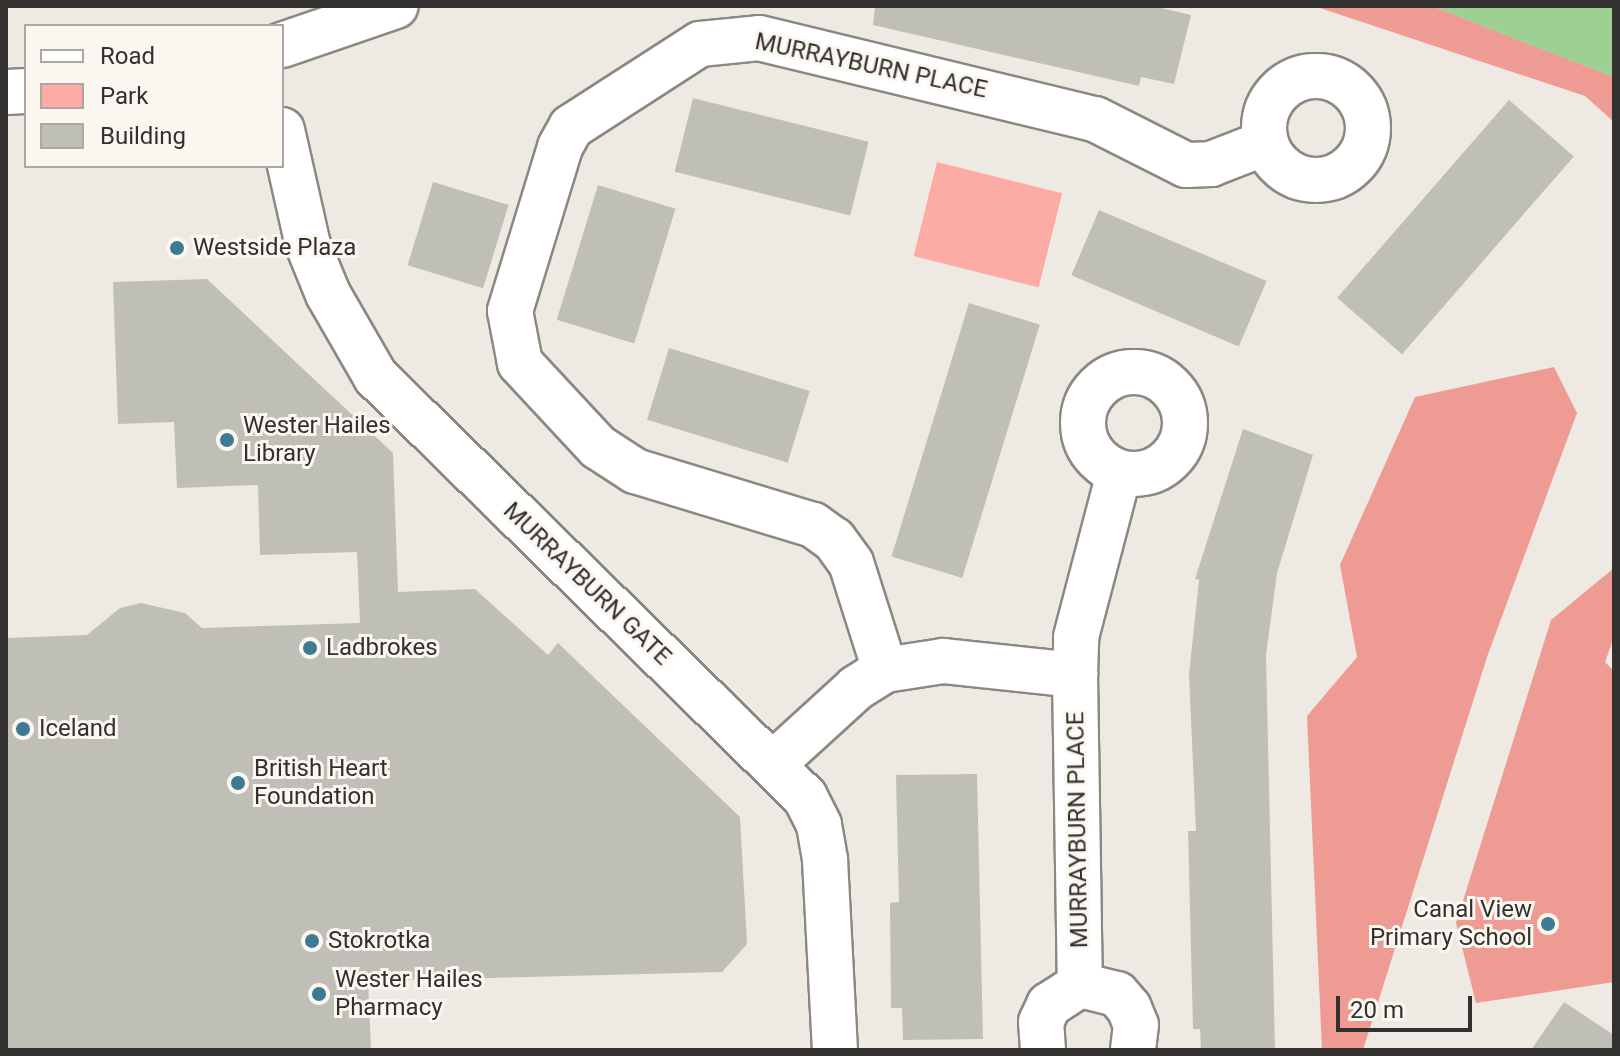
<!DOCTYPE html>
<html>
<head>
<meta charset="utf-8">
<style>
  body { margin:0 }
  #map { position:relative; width:1620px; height:1056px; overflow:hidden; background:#eeeae3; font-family:Roboto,sans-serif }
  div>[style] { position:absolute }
  .green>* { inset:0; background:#fcaca4; transform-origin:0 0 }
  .forest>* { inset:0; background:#ee9c93 }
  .water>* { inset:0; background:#9dd092 }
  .building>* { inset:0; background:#bfbfb8; transform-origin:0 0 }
  .roads { filter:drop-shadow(2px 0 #8b8882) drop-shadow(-2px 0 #8b8882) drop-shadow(0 2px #8b8882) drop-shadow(0 -2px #8b8882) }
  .street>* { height:44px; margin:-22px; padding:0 22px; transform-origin:22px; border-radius:22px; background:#fff }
  .street>.ring { margin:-22px; padding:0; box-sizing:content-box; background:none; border:44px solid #fff; border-radius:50% }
  .secondary>* { height:44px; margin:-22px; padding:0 22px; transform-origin:22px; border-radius:22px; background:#fff }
  .dots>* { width:22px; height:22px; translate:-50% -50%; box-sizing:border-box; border:4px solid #fbf7f0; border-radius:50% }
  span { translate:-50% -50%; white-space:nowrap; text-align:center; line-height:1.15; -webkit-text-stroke:6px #fbf7f0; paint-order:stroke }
  .street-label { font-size:24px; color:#33312f }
  .poi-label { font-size:24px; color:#33312f }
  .left { translate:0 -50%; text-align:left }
  .right { translate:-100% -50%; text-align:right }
  .frame { position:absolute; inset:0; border:8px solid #33312f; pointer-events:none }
  .legend { position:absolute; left:24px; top:24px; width:260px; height:144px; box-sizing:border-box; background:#fbf7f0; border:2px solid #aba8a3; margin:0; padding:10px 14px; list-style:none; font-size:24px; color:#33312f }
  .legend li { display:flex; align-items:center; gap:16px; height:40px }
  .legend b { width:40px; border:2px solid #aba8a3 }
  .scale { position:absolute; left:1336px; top:996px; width:136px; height:36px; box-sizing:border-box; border:4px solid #33312f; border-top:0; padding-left:10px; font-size:24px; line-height:28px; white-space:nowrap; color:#33312f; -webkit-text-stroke:6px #fbf7f0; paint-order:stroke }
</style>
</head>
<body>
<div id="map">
  <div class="green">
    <div style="left:937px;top:162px;width:129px;height:97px;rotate:14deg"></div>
  </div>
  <div class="forest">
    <div style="clip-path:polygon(1314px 6px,1432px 6px,1614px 77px,1614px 122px,1585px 96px)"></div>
    <div style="clip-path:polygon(1554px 367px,1577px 413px,1487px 657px,1363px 1050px,1322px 1050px,1307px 716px,1357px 657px,1340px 565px,1415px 397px)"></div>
    <div style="clip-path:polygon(1614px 568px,1614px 637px,1605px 662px,1614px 671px,1614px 982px,1476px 1003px,1456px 923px,1551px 620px)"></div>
  </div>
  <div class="water">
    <div style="clip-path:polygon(1432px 6px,1614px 6px,1614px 77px,1554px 54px)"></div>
  </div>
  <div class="building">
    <div style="clip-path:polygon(875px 6px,1153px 6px,1191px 15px,1174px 84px,1141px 77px,1139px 86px,873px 25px)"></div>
    <div style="left:693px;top:98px;width:181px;height:76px;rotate:14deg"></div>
    <div style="left:1509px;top:100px;width:86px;height:262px;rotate:41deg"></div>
    <div style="left:433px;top:182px;width:79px;height:87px;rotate:17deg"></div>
    <div style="left:598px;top:185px;width:81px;height:141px;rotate:17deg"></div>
    <div style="left:1099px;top:210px;width:182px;height:71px;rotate:23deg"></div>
    <div style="clip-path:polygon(207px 279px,393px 453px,398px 592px,475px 589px,548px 655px,558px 643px,740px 817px,747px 944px,722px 972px,368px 981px,371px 1050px,6px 1050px,6px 638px,87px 635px,120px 608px,141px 603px,185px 613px,202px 628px,360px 623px,357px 552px,260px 555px,258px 485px,177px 488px,174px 422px,118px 424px,113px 282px)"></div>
    <div style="left:969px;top:303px;width:74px;height:265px;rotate:17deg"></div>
    <div style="left:669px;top:348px;width:147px;height:75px;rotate:17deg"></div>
    <div style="clip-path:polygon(1243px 429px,1313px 455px,1277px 573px,1266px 655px,1275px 1050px,1201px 1050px,1200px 1029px,1193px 1029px,1188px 831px,1196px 831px,1189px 675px,1199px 580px,1195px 579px)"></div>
    <div style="clip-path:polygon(977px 774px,983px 1039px,903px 1040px,902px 1008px,891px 1008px,890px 903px,899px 902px,896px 775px)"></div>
    <div style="clip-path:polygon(1564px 1002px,1614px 1035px,1614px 1050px,1531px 1050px)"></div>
  </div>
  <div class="roads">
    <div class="street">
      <div class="ring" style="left:1264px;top:76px;width:60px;height:60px"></div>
      <div style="left:282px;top:130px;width:118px;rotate:77.3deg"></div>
      <div style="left:308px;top:245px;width:53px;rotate:67.8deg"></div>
      <div style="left:328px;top:294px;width:96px;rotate:60deg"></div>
      <div style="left:376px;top:377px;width:600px;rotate:44.39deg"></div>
      <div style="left:805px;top:797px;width:31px;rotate:63deg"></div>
      <div style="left:819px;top:825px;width:36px;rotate:80deg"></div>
      <div style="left:825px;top:860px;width:190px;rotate:87deg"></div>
      <div class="ring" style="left:1083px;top:372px;width:58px;height:58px"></div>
      <div style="left:885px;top:670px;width:112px;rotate:-107.6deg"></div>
      <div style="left:851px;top:563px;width:29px;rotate:-126deg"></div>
      <div style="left:834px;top:540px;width:26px;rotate:-144deg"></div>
      <div style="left:813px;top:525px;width:186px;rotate:-163.1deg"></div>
      <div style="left:635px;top:471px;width:44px;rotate:-147deg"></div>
      <div style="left:598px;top:447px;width:115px;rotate:-132.9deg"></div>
      <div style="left:520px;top:363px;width:53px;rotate:-100.9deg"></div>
      <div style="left:510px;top:311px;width:171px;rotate:-73deg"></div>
      <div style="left:560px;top:147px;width:23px;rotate:-61deg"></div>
      <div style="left:571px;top:127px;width:153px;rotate:-32.8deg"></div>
      <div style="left:700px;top:44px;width:59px;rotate:-5.8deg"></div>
      <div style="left:759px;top:38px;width:346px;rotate:13.6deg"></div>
      <div style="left:1095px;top:119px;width:102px;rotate:26.8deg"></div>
      <div style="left:1186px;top:165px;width:25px;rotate:-2deg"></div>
      <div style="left:1211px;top:164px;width:58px;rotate:-21.3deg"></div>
      <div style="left:1075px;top:675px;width:38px;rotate:-88deg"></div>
      <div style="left:1076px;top:637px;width:170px;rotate:-75.3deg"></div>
      <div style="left:774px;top:763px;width:111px;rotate:-42.4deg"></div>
      <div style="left:856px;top:688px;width:34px;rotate:-32deg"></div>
      <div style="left:885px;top:670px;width:59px;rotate:-8.8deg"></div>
      <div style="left:943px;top:661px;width:133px;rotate:6.1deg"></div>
      <div style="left:1075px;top:675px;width:310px;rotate:89.1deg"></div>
      <div style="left:1043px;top:1050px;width:28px;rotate:-94deg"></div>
      <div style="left:1041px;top:1022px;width:19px;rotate:-65deg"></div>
      <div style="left:1049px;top:1005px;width:37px;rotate:-33deg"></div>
      <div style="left:1080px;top:985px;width:38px;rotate:14deg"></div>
      <div style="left:1117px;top:994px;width:18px;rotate:49deg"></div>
      <div style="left:1129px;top:1008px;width:18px;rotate:68deg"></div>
      <div style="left:1136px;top:1025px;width:25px;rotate:97deg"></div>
    </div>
    <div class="secondary">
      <div style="left:282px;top:45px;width:120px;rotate:-18.9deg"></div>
      <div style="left:6px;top:92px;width:20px;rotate:-3deg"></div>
    </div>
  </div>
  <div class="dots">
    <div style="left:177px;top:248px;background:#3e7a91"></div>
    <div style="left:227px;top:440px;background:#3e7a91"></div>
    <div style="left:310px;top:648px;background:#3e7a91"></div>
    <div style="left:23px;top:729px;background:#3e7a91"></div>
    <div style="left:238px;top:783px;background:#3e7a91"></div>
    <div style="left:1548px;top:924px;background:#3e7a91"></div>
    <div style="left:312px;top:941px;background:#3e7a91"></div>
    <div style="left:319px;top:994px;background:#3e7a91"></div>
  </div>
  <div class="street-label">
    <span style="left:871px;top:66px;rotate:12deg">MURRAYBURN PLACE</span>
    <span style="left:587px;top:584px;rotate:44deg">MURRAYBURN GATE</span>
    <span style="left:1078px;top:830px;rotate:-91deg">MURRAYBURN PLACE</span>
  </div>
  <div class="poi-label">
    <span class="left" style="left:193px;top:248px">Westside Plaza</span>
    <span class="left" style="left:243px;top:440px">Wester Hailes<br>Library</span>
    <span class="left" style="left:326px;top:648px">Ladbrokes</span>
    <span class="left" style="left:39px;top:729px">Iceland</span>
    <span class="left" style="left:254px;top:783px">British Heart<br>Foundation</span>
    <span class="right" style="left:1532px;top:924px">Canal View<br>Primary School</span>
    <span class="left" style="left:328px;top:941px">Stokrotka</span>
    <span class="left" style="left:335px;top:994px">Wester Hailes<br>Pharmacy</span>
  </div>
  <div class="frame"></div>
  <ul class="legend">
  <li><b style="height:10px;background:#fff"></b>Road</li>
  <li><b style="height:22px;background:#fcaca4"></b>Park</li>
  <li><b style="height:22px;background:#bfbfb8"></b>Building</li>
  </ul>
  <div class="scale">20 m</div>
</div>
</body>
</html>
